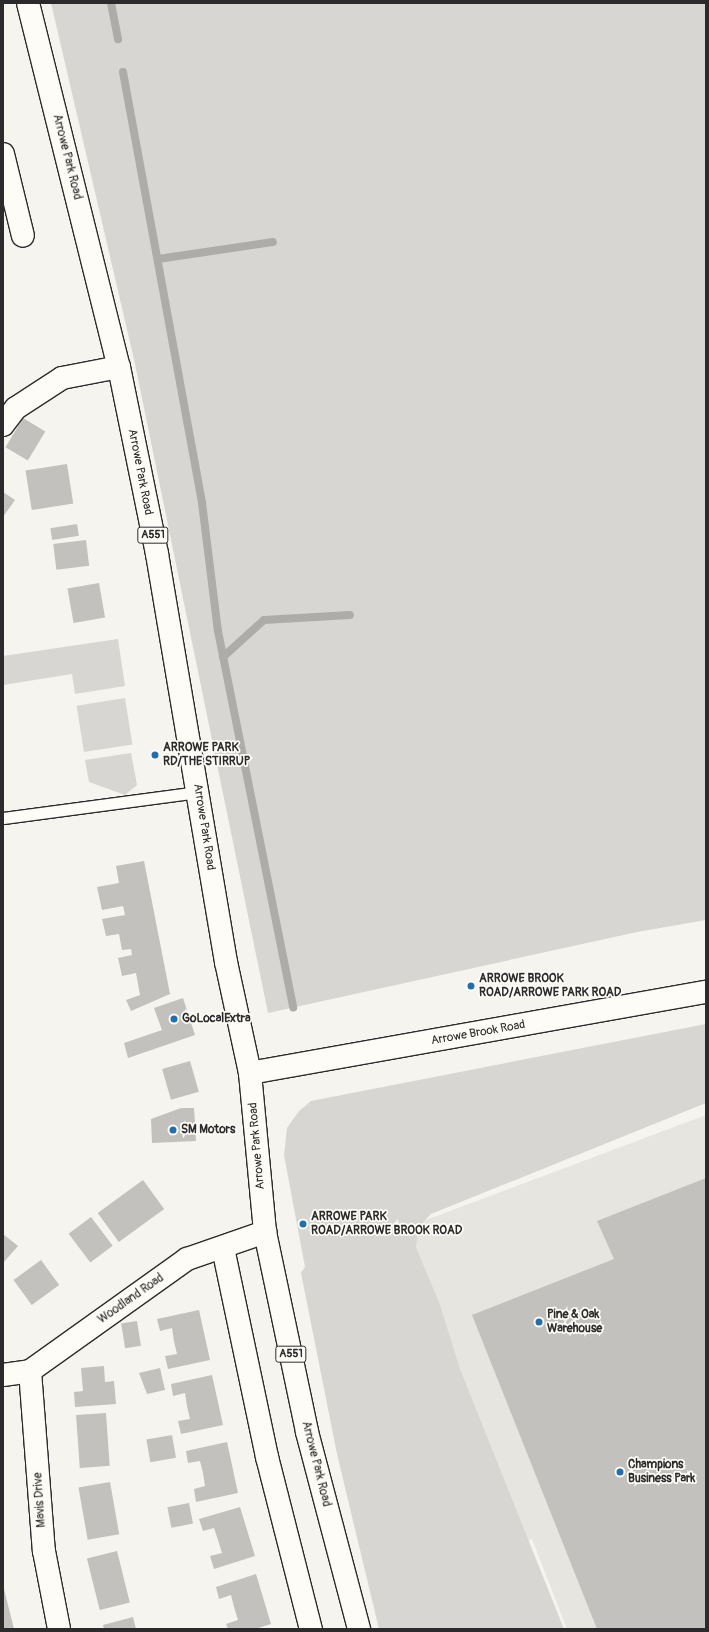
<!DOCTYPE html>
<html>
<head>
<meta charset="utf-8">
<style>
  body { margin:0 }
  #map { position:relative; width:709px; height:1632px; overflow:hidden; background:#f5f4ef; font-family:Pangolin,sans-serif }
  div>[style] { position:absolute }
  .built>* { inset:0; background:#e6e5e0 }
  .green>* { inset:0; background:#d7d6d2; transform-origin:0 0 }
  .stream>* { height:8px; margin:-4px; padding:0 4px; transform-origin:4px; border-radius:4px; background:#adaca9 }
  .building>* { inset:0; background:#c2c1be; transform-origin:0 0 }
  .roads { filter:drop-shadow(1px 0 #2b2b2b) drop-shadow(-1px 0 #2b2b2b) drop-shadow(0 1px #2b2b2b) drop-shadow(0 -1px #2b2b2b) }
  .service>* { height:11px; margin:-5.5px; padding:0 5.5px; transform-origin:5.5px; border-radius:5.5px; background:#fdfcf7 }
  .minor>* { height:22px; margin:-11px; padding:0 11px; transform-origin:11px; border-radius:11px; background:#fdfcf7 }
  .tertiary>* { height:22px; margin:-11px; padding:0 11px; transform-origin:11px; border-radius:11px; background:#fdfcf7 }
  .primary>* { height:22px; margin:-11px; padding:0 11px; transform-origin:11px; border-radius:11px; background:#fdfcf7 }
  .dots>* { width:11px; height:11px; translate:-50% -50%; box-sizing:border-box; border:2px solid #fdfcf7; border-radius:50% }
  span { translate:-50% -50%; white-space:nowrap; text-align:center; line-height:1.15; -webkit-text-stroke:3.5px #fdfcf7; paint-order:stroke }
  .shield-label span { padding:1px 3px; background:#fdfcf7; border:1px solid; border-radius:3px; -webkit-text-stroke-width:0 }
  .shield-label { font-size:11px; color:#2b2b2b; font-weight:700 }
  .street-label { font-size:12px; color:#2b2b2b }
  .poi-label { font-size:12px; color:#2b2b2b; font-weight:700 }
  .left { translate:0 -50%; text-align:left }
  .frame { position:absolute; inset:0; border:4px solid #2b2b2b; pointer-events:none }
</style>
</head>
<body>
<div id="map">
  <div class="built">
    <div style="clip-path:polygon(706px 1115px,706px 1629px,567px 1629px,532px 1539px,489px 1555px,402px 1229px)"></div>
  </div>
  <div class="green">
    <div style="clip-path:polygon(51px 3px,706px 3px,706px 920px,637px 932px,268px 1013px,135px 364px)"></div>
    <div style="clip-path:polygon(118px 639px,125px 686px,75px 694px,72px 674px,3px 685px,3px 656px)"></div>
    <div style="left:125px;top:698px;width:47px;height:49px;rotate:81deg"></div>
    <div style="clip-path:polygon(131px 753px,137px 785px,125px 795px,89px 782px,85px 760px)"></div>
    <div style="clip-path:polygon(706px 1024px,706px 1103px,431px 1214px,418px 1228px,416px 1247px,440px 1305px,460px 1369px,564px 1629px,379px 1629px,337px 1454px,301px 1273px,305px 1267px,284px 1155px,287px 1128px,299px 1111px,311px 1101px)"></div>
  </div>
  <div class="stream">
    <div style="left:111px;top:3px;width:37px;rotate:79deg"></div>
    <div style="left:123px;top:72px;width:438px;rotate:79.6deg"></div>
    <div style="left:202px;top:503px;width:129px;rotate:82.9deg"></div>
    <div style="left:218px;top:631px;width:384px;rotate:78.7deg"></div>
    <div style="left:158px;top:259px;width:116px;rotate:-8.4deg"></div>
    <div style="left:223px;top:657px;width:55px;rotate:-42.1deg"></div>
    <div style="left:264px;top:620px;width:86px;rotate:-3.3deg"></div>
  </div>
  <div class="building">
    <div style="left:23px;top:418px;width:26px;height:34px;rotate:31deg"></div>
    <div style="left:67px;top:464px;width:40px;height:42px;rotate:81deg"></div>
    <div style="clip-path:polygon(3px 492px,15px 500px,3px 517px)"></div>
    <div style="left:77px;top:524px;width:12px;height:27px;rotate:81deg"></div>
    <div style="left:86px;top:540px;width:26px;height:33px;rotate:83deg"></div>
    <div style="left:99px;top:583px;width:35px;height:32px;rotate:80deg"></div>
    <div style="clip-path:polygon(144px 861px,170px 994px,131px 1011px,126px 1000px,140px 995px,136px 973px,122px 976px,118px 958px,132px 955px,131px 949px,122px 950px,119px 934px,106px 936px,102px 919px,125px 915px,123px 906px,102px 910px,97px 887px,119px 883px,116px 866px)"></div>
    <div style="clip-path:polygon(183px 998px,195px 1035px,128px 1058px,124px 1043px,162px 1030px,154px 1008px)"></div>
    <div style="left:190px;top:1061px;width:32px;height:29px;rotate:74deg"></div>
    <div style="clip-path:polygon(181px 1108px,194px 1108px,196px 1141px,152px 1143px,151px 1119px)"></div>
    <div style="clip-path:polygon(706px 1178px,706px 1629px,597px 1629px,472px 1315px,614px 1259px,597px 1221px)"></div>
    <div style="left:143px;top:1180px;width:36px;height:56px;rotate:54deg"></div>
    <div style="left:91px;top:1217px;width:36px;height:28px;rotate:53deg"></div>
    <div style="clip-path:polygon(3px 1234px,18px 1246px,3px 1263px)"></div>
    <div style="left:41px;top:1260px;width:31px;height:34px;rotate:54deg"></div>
    <div style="clip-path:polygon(199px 1310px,210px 1360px,168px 1369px,165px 1356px,177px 1354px,174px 1341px,172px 1328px,160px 1331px,157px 1319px)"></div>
    <div style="left:137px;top:1321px;width:25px;height:16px;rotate:81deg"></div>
    <div style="clip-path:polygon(104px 1366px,105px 1382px,114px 1381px,116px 1404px,75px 1407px,74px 1392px,83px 1391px,81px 1368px)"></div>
    <div style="clip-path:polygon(160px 1368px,165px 1390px,147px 1394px,139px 1373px)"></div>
    <div style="clip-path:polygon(212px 1375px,223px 1425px,181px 1434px,178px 1421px,190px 1419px,187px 1406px,185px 1393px,173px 1396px,171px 1384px)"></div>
    <div style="left:106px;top:1413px;width:53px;height:30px;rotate:86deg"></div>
    <div style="left:172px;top:1435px;width:23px;height:26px;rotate:80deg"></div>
    <div style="clip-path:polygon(227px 1442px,238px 1493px,196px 1502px,194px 1489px,205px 1486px,203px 1473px,200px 1461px,188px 1463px,186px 1451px)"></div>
    <div style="left:110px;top:1482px;width:53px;height:32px;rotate:80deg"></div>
    <div style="left:189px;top:1503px;width:21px;height:22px;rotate:79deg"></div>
    <div style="clip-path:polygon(240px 1507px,255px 1556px,214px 1569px,210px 1556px,222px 1553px,218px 1540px,214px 1528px,203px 1531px,199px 1519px)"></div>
    <div style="left:117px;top:1551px;width:53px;height:31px;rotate:76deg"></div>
    <div style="clip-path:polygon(256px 1574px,271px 1624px,255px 1629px,228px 1629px,226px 1624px,238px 1620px,234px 1607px,231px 1595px,219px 1599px,216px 1587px)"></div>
    <div style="clip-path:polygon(3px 1589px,4px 1589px,14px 1629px,3px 1629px)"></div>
    <div style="clip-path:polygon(133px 1617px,136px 1629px,104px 1629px,103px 1625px)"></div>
  </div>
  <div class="roads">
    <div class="service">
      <div style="left:3px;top:818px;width:197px;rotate:-7.6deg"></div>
    </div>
    <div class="minor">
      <div style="left:3px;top:154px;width:84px;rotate:76.3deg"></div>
      <div style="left:3px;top:425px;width:21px;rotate:-53deg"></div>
      <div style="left:16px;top:408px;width:55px;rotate:-33.1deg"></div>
      <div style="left:62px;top:378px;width:58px;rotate:-10.9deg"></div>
      <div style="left:223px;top:1248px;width:214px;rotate:78.1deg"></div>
      <div style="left:267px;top:1457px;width:178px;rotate:75.7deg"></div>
      <div style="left:30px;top:1371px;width:181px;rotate:85.6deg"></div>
      <div style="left:44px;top:1551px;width:79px;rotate:79.1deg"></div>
      <div style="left:3px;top:1375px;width:27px;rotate:-8deg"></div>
      <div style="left:30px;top:1371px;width:193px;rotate:-35.5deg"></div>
      <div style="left:187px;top:1259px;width:83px;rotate:-19.1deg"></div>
    </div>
    <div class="tertiary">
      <div style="left:250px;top:1073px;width:463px;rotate:-10.1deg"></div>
    </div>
    <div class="primary">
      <div style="left:28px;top:3px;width:375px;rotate:76deg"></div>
      <div style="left:119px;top:367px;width:191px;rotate:78.5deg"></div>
      <div style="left:157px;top:554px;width:414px;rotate:80.4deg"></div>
      <div style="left:226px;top:962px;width:114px;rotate:77.8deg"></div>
      <div style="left:250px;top:1073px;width:160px;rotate:84.6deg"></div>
      <div style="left:265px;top:1232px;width:204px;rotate:78.1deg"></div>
      <div style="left:307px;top:1432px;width:204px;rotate:75.2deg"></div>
    </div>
  </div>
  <div class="dots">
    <div style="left:155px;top:755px;background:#1f6fb2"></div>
    <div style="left:471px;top:986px;background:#1f6fb2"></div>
    <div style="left:174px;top:1019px;background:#1f6fb2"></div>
    <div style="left:173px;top:1130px;background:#1f6fb2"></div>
    <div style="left:303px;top:1224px;background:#1f6fb2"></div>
    <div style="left:539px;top:1322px;background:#1f6fb2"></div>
    <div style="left:620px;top:1472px;background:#1f6fb2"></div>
  </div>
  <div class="shield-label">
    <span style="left:153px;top:535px">A551</span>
    <span style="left:291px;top:1354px">A551</span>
  </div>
  <div class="street-label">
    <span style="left:67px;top:157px;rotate:76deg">Arrowe Park Road</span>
    <span style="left:140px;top:472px;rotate:79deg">Arrowe Park Road</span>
    <span style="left:204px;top:827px;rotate:81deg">Arrowe Park Road</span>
    <span style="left:478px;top:1033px;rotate:-10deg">Arrowe Brook Road</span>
    <span style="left:257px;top:1146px;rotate:-95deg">Arrowe Park Road</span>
    <span style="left:131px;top:1299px;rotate:-35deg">Woodland Road</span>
    <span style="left:316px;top:1464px;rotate:76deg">Arrowe Park Road</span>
    <span style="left:40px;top:1500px;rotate:-94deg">Mavis Drive</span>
  </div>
  <div class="poi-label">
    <span class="left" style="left:163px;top:755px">ARROWE PARK<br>RD/THE STIRRUP</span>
    <span class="left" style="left:479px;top:986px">ARROWE BROOK<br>ROAD/ARROWE PARK ROAD</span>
    <span class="left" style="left:182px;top:1019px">GoLocalExtra</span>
    <span class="left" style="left:181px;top:1130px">SM Motors</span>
    <span class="left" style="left:311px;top:1224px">ARROWE PARK<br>ROAD/ARROWE BROOK ROAD</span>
    <span class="left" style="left:547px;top:1322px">Pine &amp; Oak<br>Warehouse</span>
    <span class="left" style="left:628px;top:1472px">Champions<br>Business Park</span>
  </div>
  <div class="frame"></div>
</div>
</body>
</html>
